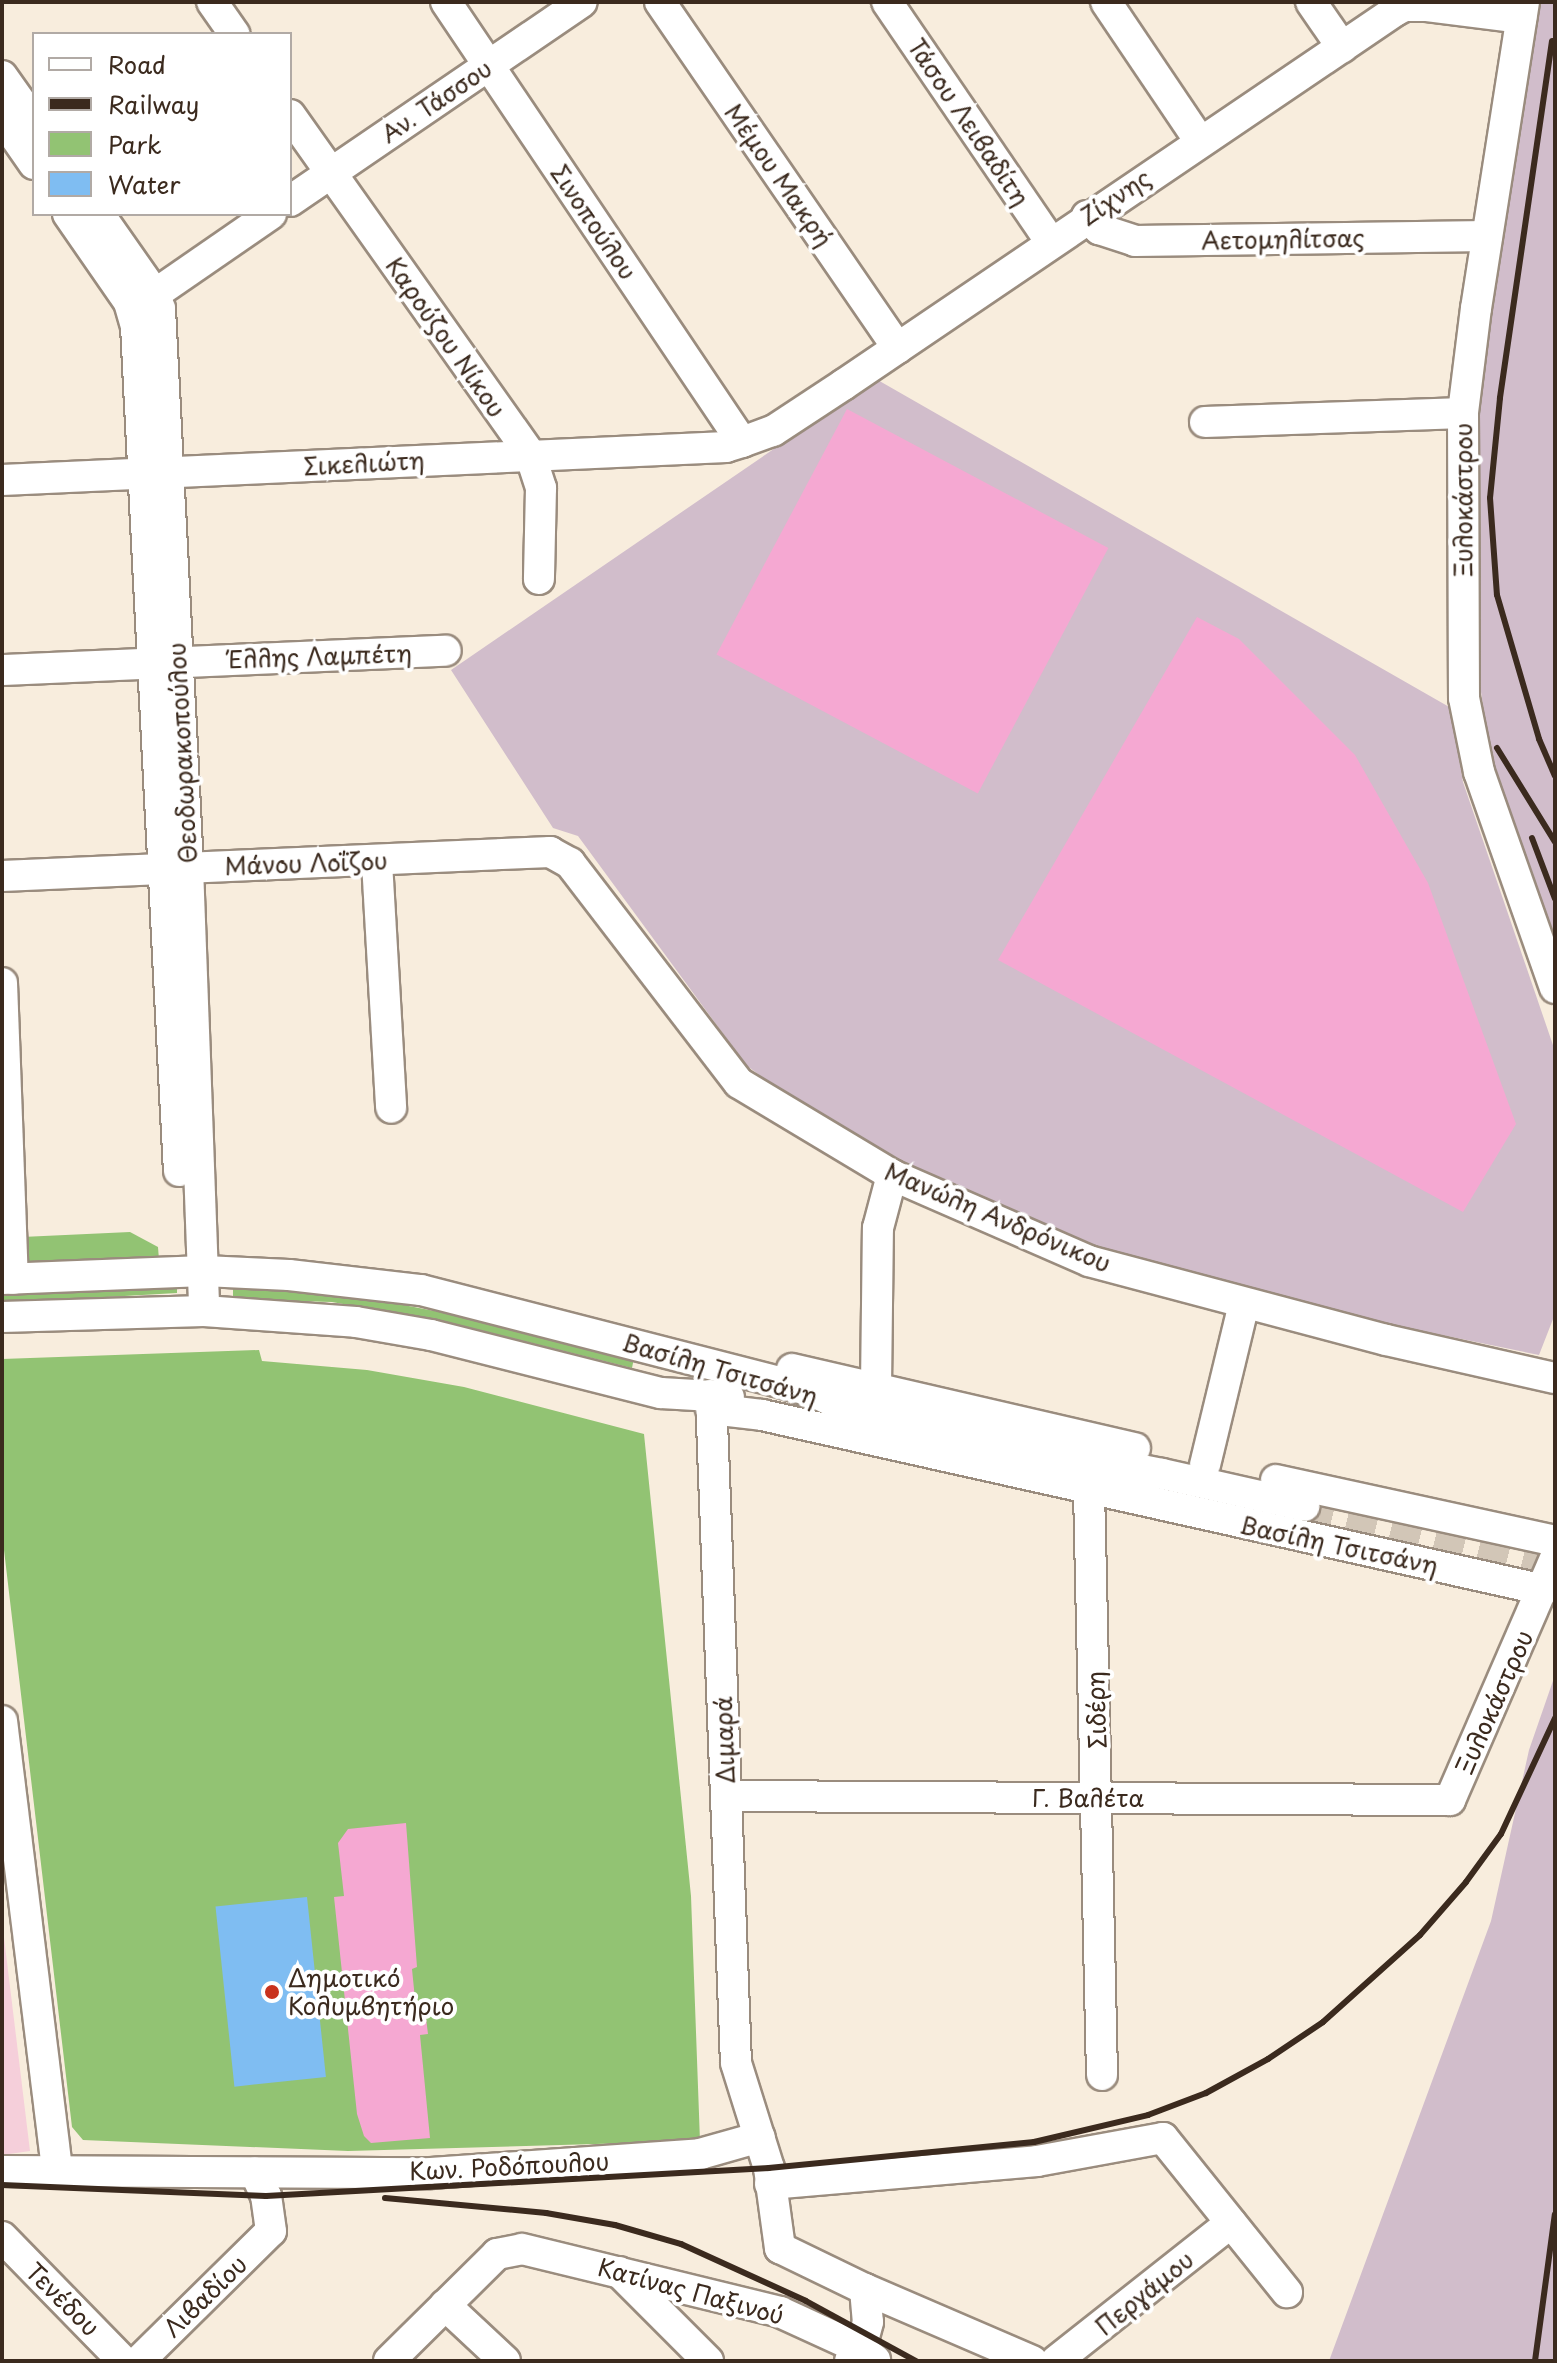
<!DOCTYPE html>
<html>
<head>
<meta charset="utf-8">
<style>
  body { margin:0 }
  #map { position:relative; width:1557px; height:2363px; overflow:hidden; background:#f8eddd; font-family:"Playpen Sans",sans-serif }
  div>[style] { position:absolute }
  .built>* { inset:0; background:#f5cfda }
  .industrial>* { inset:0; background:#d1bdcb }
  .green>* { inset:0; background:#92c373 }
  .water>* { inset:0; background:#7fbdf2; transform-origin:0 0 }
  .building>* { inset:0; background:#f5a8d2; transform-origin:0 0 }
  .minor-tunnel>* { height:30px; margin-top:-15px; transform-origin:0; background:repeating-linear-gradient(90deg,#d2c6b7 0 30px,transparent 0 45px) }
  .roads { filter:drop-shadow(2px 0 #9a8c7e) drop-shadow(-2px 0 #9a8c7e) drop-shadow(0 2px #9a8c7e) drop-shadow(0 -2px #9a8c7e) }
  .minor>* { height:30px; margin:-15px; padding:0 15px; transform-origin:15px; border-radius:15px; background:#fff }
  .rail>* { height:6px; margin:-3px; padding:0 3px; transform-origin:3px; border-radius:3px; background:#3b2a1e }
  .dots>* { width:22px; height:22px; translate:-50% -50%; box-sizing:border-box; border:4px solid #fff; border-radius:50% }
  span { translate:-50% -50%; white-space:nowrap; text-align:center; line-height:1.15; -webkit-text-stroke:8px #fff; paint-order:stroke }
  .street-label { font-size:24px; color:#3b2a1e }
  .poi-label { font-size:24px; color:#3b2a1e }
  .left { translate:0 -50%; text-align:left }
  .frame { position:absolute; inset:0; border:4px solid #3b2a1e; pointer-events:none }
  .legend { position:absolute; left:32px; top:32px; width:260px; height:184px; box-sizing:border-box; background:#fff; border:2px solid #b1aaa5; margin:0; padding:10px 14px; list-style:none; font-size:24px; color:#3b2a1e }
  .legend li { display:flex; align-items:center; gap:16px; height:40px }
  .legend b { width:40px; border:2px solid #b1aaa5 }
</style>
</head>
<body>
<div id="map">
  <div class="built">
    <div style="clip-path:polygon(2px 1921px,30px 2151px,2px 2155px)"></div>
  </div>
  <div class="industrial">
    <div style="clip-path:polygon(1536px 2px,1555px 2px,1555px 946px,1490px 756px,1477px 664px,1476px 427px)"></div>
    <div style="clip-path:polygon(876px 379px,1451px 708px,1463px 782px,1555px 1051px,1555px 1314px,1539px 1355px,1228px 1291px,1115px 1260px,873px 1161px,746px 1065px,578px 836px,553px 828px,451px 670px)"></div>
    <div style="clip-path:polygon(1555px 1675px,1555px 2361px,1329px 2361px,1491px 1921px,1529px 1750px)"></div>
  </div>
  <div class="green">
    <div style="clip-path:polygon(130px 1232px,158px 1247px,159px 1260px,23px 1265px,22px 1237px)"></div>
    <div style="clip-path:polygon(177px 1288px,177px 1293px,2px 1303px,2px 1293px)"></div>
    <div style="clip-path:polygon(233px 1289px,332px 1291px,460px 1316px,634px 1358px,632px 1368px,460px 1325px,332px 1302px,233px 1299px)"></div>
    <div style="clip-path:polygon(259px 1350px,262px 1361px,367px 1370px,464px 1387px,644px 1434px,691px 1896px,700px 2141px,348px 2151px,83px 2140px,72px 2127px,2px 1533px,2px 1359px)"></div>
  </div>
  <div class="water">
    <div style="left:307px;top:1897px;width:181px;height:92px;rotate:84deg"></div>
  </div>
  <div class="building">
    <div style="left:847px;top:409px;width:296px;height:278px;rotate:28deg"></div>
    <div style="clip-path:polygon(1197px 617px,1239px 639px,1355px 755px,1428px 883px,1516px 1124px,1463px 1212px,998px 960px)"></div>
    <div style="clip-path:polygon(406px 1823px,417px 1967px,412px 1969px,416px 2009px,425px 2010px,428px 2034px,420px 2035px,430px 2138px,371px 2143px,364px 2136px,357px 2114px,334px 1897px,344px 1896px,338px 1843px,348px 1829px)"></div>
  </div>
  <div class="minor-tunnel">
    <div style="left:1304px;top:1506px;width:259px;rotate:13.9deg"></div>
  </div>
  <div class="roads">
    <div class="minor">
      <div style="left:212px;top:2px;width:39px;rotate:55deg"></div>
      <div style="left:446px;top:2px;width:530px;rotate:56.07deg"></div>
      <div style="left:660px;top:2px;width:420px;rotate:55.5deg"></div>
      <div style="left:887px;top:2px;width:289px;rotate:55.7deg"></div>
      <div style="left:1106px;top:2px;width:166px;rotate:56deg"></div>
      <div style="left:1311px;top:2px;width:55px;rotate:55.4deg"></div>
      <div style="left:1524px;top:2px;width:310px;rotate:98.9deg"></div>
      <div style="left:1476px;top:308px;width:106px;rotate:97.1deg"></div>
      <div style="left:1463px;top:413px;width:285px;rotate:89.8deg"></div>
      <div style="left:1464px;top:698px;width:76px;rotate:78.5deg"></div>
      <div style="left:1479px;top:772px;width:229px;rotate:70.6deg"></div>
      <div style="left:2px;top:76px;width:55px;rotate:54.6deg"></div>
      <div style="left:290px;top:115px;width:415px;rotate:54.7deg"></div>
      <div style="left:530px;top:454px;width:36px;rotate:72deg"></div>
      <div style="left:541px;top:488px;width:91px;rotate:91.3deg"></div>
      <div style="left:2px;top:118px;width:56px;rotate:55.2deg"></div>
      <div style="left:290px;top:201px;width:353px;rotate:-34.3deg"></div>
      <div style="left:68px;top:214px;width:107px;rotate:55.3deg"></div>
      <div style="left:129px;top:302px;width:25px;rotate:74deg"></div>
      <div style="left:136px;top:326px;width:846px;rotate:87.09deg"></div>
      <div style="left:99px;top:214px;width:98px;rotate:55deg"></div>
      <div style="left:155px;top:294px;width:16px;rotate:72deg"></div>
      <div style="left:160px;top:309px;width:559px;rotate:87.13deg"></div>
      <div style="left:188px;top:867px;width:444px;rotate:87.9deg"></div>
      <div style="left:1087px;top:216px;width:18px;rotate:47deg"></div>
      <div style="left:1099px;top:229px;width:38px;rotate:18deg"></div>
      <div style="left:1135px;top:241px;width:352px;rotate:-0.8deg"></div>
      <div style="left:155px;top:294px;width:141px;rotate:-34.6deg"></div>
      <div style="left:1205px;top:422px;width:258px;rotate:-2deg"></div>
      <div style="left:2px;top:480px;width:725px;rotate:-2.61deg"></div>
      <div style="left:726px;top:447px;width:17px;rotate:-17deg"></div>
      <div style="left:742px;top:442px;width:33px;rotate:-20deg"></div>
      <div style="left:773px;top:431px;width:84px;rotate:-33.3deg"></div>
      <div style="left:843px;top:385px;width:667px;rotate:-34.12deg"></div>
      <div style="left:1395px;top:11px;width:11px;rotate:-27deg"></div>
      <div style="left:1405px;top:6px;width:21px"></div>
      <div style="left:1426px;top:6px;width:96px;rotate:7.2deg"></div>
      <div style="left:2px;top:670px;width:444px;rotate:-2.5deg"></div>
      <div style="left:377px;top:862px;width:246px;rotate:86.7deg"></div>
      <div style="left:2px;top:876px;width:549px;rotate:-2.51deg"></div>
      <div style="left:550px;top:852px;width:23px;rotate:29deg"></div>
      <div style="left:570px;top:863px;width:277px;rotate:52.5deg"></div>
      <div style="left:739px;top:1083px;width:179px;rotate:31deg"></div>
      <div style="left:892px;top:1175px;width:215px;rotate:23.6deg"></div>
      <div style="left:1089px;top:1261px;width:307px;rotate:14.9deg"></div>
      <div style="left:1386px;top:1340px;width:173px;rotate:12.7deg"></div>
      <div style="left:2px;top:983px;width:296px;rotate:87.9deg"></div>
      <div style="left:2px;top:1279px;width:202px;rotate:-2.3deg"></div>
      <div style="left:204px;top:1271px;width:85px;rotate:2.7deg"></div>
      <div style="left:289px;top:1275px;width:133px;rotate:6.5deg"></div>
      <div style="left:421px;top:1290px;width:366px;rotate:14.4deg"></div>
      <div style="left:776px;top:1381px;width:40px;rotate:16deg"></div>
      <div style="left:814px;top:1392px;width:28px;rotate:27deg"></div>
      <div style="left:839px;top:1405px;width:67px;rotate:15.5deg"></div>
      <div style="left:904px;top:1423px;width:263px;rotate:11.2deg"></div>
      <div style="left:1162px;top:1474px;width:146px;rotate:12.7deg"></div>
      <div style="left:2px;top:1317px;width:202px;rotate:-1.7deg"></div>
      <div style="left:204px;top:1311px;width:152px;rotate:4.1deg"></div>
      <div style="left:356px;top:1322px;width:76px;rotate:9.8deg"></div>
      <div style="left:431px;top:1335px;width:237px;rotate:14.2deg"></div>
      <div style="left:661px;top:1393px;width:68px;rotate:3.4deg"></div>
      <div style="left:792px;top:1369px;width:352px;rotate:13deg"></div>
      <div style="left:876px;top:1387px;width:159px;rotate:-89.3deg"></div>
      <div style="left:878px;top:1228px;width:55px;rotate:-75.2deg"></div>
      <div style="left:711px;top:1395px;width:668px;rotate:87.86deg"></div>
      <div style="left:736px;top:2063px;width:110px;rotate:72.6deg"></div>
      <div style="left:769px;top:2168px;width:81px;rotate:82.2deg"></div>
      <div style="left:780px;top:2248px;width:94px;rotate:25.8deg"></div>
      <div style="left:865px;top:2289px;width:33px;rotate:85deg"></div>
      <div style="left:868px;top:2322px;width:28px;rotate:105deg"></div>
      <div style="left:861px;top:2349px;width:16px;rotate:133deg"></div>
      <div style="left:711px;top:1409px;width:51px;rotate:6.7deg"></div>
      <div style="left:762px;top:1415px;width:801px;rotate:12.61deg"></div>
      <div style="left:1205px;top:1465px;width:166px;rotate:-76.4deg"></div>
      <div style="left:1276px;top:1480px;width:286px;rotate:12.3deg"></div>
      <div style="left:1089px;top:1489px;width:586px;rotate:88.73deg"></div>
      <div style="left:2px;top:1721px;width:451px;rotate:83deg"></div>
      <div style="left:726px;top:1796px;width:724px;rotate:0.32deg"></div>
      <div style="left:1450px;top:1800px;width:263px;rotate:-66.5deg"></div>
      <div style="left:2px;top:2171px;width:429px;rotate:0.3deg"></div>
      <div style="left:431px;top:2173px;width:270px;rotate:-4deg"></div>
      <div style="left:700px;top:2154px;width:62px;rotate:-15.8deg"></div>
      <div style="left:770px;top:2184px;width:268px;rotate:-4.9deg"></div>
      <div style="left:1037px;top:2161px;width:128px;rotate:-10.3deg"></div>
      <div style="left:1163px;top:2138px;width:198px;rotate:51.2deg"></div>
      <div style="left:2px;top:2237px;width:173px;rotate:45.7deg"></div>
      <div style="left:619px;top:2272px;width:126px;rotate:45deg"></div>
      <div style="left:865px;top:2289px;width:182px;rotate:23.3deg"></div>
      <div style="left:445px;top:2305px;width:82px;rotate:43deg"></div>
      <div style="left:139px;top:2361px;width:185px;rotate:-44.6deg"></div>
      <div style="left:271px;top:2231px;width:35px;rotate:-98deg"></div>
      <div style="left:266px;top:2196px;width:26px;rotate:-115deg"></div>
      <div style="left:389px;top:2361px;width:152px;rotate:-44.7deg"></div>
      <div style="left:497px;top:2254px;width:25px;rotate:-11deg"></div>
      <div style="left:522px;top:2249px;width:266px;rotate:13.7deg"></div>
      <div style="left:780px;top:2312px;width:89px;rotate:24.6deg"></div>
      <div style="left:861px;top:2349px;width:18px;rotate:38deg"></div>
      <div style="left:1056px;top:2361px;width:223px;rotate:-38.3deg"></div>
    </div>
  </div>
  <div class="rail">
    <div style="left:1552px;top:41px;width:361px;rotate:98.3deg"></div>
    <div style="left:1500px;top:398px;width:100px;rotate:95.7deg"></div>
    <div style="left:1490px;top:498px;width:97px;rotate:85.9deg"></div>
    <div style="left:1497px;top:595px;width:150px;rotate:73.7deg"></div>
    <div style="left:1539px;top:739px;width:40px;rotate:66.6deg"></div>
    <div style="left:1497px;top:748px;width:110px;rotate:58.3deg"></div>
    <div style="left:1532px;top:838px;width:65px;rotate:69.3deg"></div>
    <div style="left:2px;top:2185px;width:264px;rotate:2.4deg"></div>
    <div style="left:266px;top:2196px;width:504px;rotate:-3.19deg"></div>
    <div style="left:769px;top:2168px;width:266px;rotate:-5.6deg"></div>
    <div style="left:1034px;top:2142px;width:117px;rotate:-13.3deg"></div>
    <div style="left:1148px;top:2115px;width:62px;rotate:-20.8deg"></div>
    <div style="left:1206px;top:2093px;width:71px;rotate:-28.7deg"></div>
    <div style="left:1268px;top:2059px;width:66px;rotate:-33.9deg"></div>
    <div style="left:1323px;top:2022px;width:130px;rotate:-41.9deg"></div>
    <div style="left:1420px;top:1935px;width:70px;rotate:-49deg"></div>
    <div style="left:1466px;top:1882px;width:59px;rotate:-53.9deg"></div>
    <div style="left:1501px;top:1834px;width:128px;rotate:-65deg"></div>
    <div style="left:385px;top:2198px;width:162px;rotate:5.3deg"></div>
    <div style="left:546px;top:2213px;width:70px;rotate:9.9deg"></div>
    <div style="left:615px;top:2225px;width:69px;rotate:16.1deg"></div>
    <div style="left:681px;top:2244px;width:137px;rotate:24.5deg"></div>
    <div style="left:806px;top:2301px;width:125px;rotate:28.6deg"></div>
    <div style="left:1535px;top:2361px;width:148px;rotate:-82.3deg"></div>
  </div>
  <div class="dots">
    <div style="left:272px;top:1992px;background:#c8321e"></div>
  </div>
  <div class="street-label">
    <span style="left:436px;top:101px;rotate:-34deg">Αν. Τάσσου</span>
    <span style="left:969px;top:122px;rotate:56deg">Τάσου Λειβαδίτη</span>
    <span style="left:779px;top:175px;rotate:55deg">Μέμου Μακρή</span>
    <span style="left:1115px;top:197px;rotate:-34deg">Ζίχνης</span>
    <span style="left:594px;top:222px;rotate:56deg">Σινοπούλου</span>
    <span style="left:1283px;top:239px;rotate:-1deg">Αετομηλίτσας</span>
    <span style="left:446px;top:337px;rotate:55deg">Καρούζου Νίκου</span>
    <span style="left:364px;top:463px;rotate:-3deg">Σικελιώτη</span>
    <span style="left:1463px;top:500px;rotate:-90deg">Ξυλοκάστρου</span>
    <span style="left:320px;top:656px;rotate:-2deg">Έλλης Λαμπέτη</span>
    <span style="left:182px;top:753px;rotate:-93deg">Θεοδωρακοπούλου</span>
    <span style="left:306px;top:863px;rotate:-2deg">Μάνου Λοΐζου</span>
    <span style="left:998px;top:1217px;rotate:23deg">Μανώλη Ανδρόνικου</span>
    <span style="left:720px;top:1369px;rotate:16deg">Βασίλη Τσιτσάνη</span>
    <span style="left:1339px;top:1545px;rotate:12deg">Βασίλη Τσιτσάνη</span>
    <span style="left:1494px;top:1702px;rotate:-66deg">Ξυλοκάστρου</span>
    <span style="left:1096px;top:1710px;rotate:-92deg">Σιδέρη</span>
    <span style="left:724px;top:1740px;rotate:-92deg">Διμαρά</span>
    <span style="left:1088px;top:1798px">Γ. Βαλέτα</span>
    <span style="left:509px;top:2166px;rotate:-3deg">Κων. Ροδόπουλου</span>
    <span style="left:691px;top:2291px;rotate:15deg">Κατίνας Παξινού</span>
    <span style="left:1144px;top:2293px;rotate:-39deg">Περγάμου</span>
    <span style="left:205px;top:2296px;rotate:-44deg">Λιβαδίου</span>
    <span style="left:63px;top:2299px;rotate:45deg">Τενέδου</span>
  </div>
  <div class="poi-label">
    <span class="left" style="left:288px;top:1992px">Δημοτικό<br>Κολυμβητήριο</span>
  </div>
  <div class="frame"></div>
  <ul class="legend">
  <li><b style="height:10px;background:#fff"></b>Road</li>
  <li><b style="height:10px;background:#3b2a1e"></b>Railway</li>
  <li><b style="height:22px;background:#92c373"></b>Park</li>
  <li><b style="height:22px;background:#7fbdf2"></b>Water</li>
  </ul>
</div>
</body>
</html>
